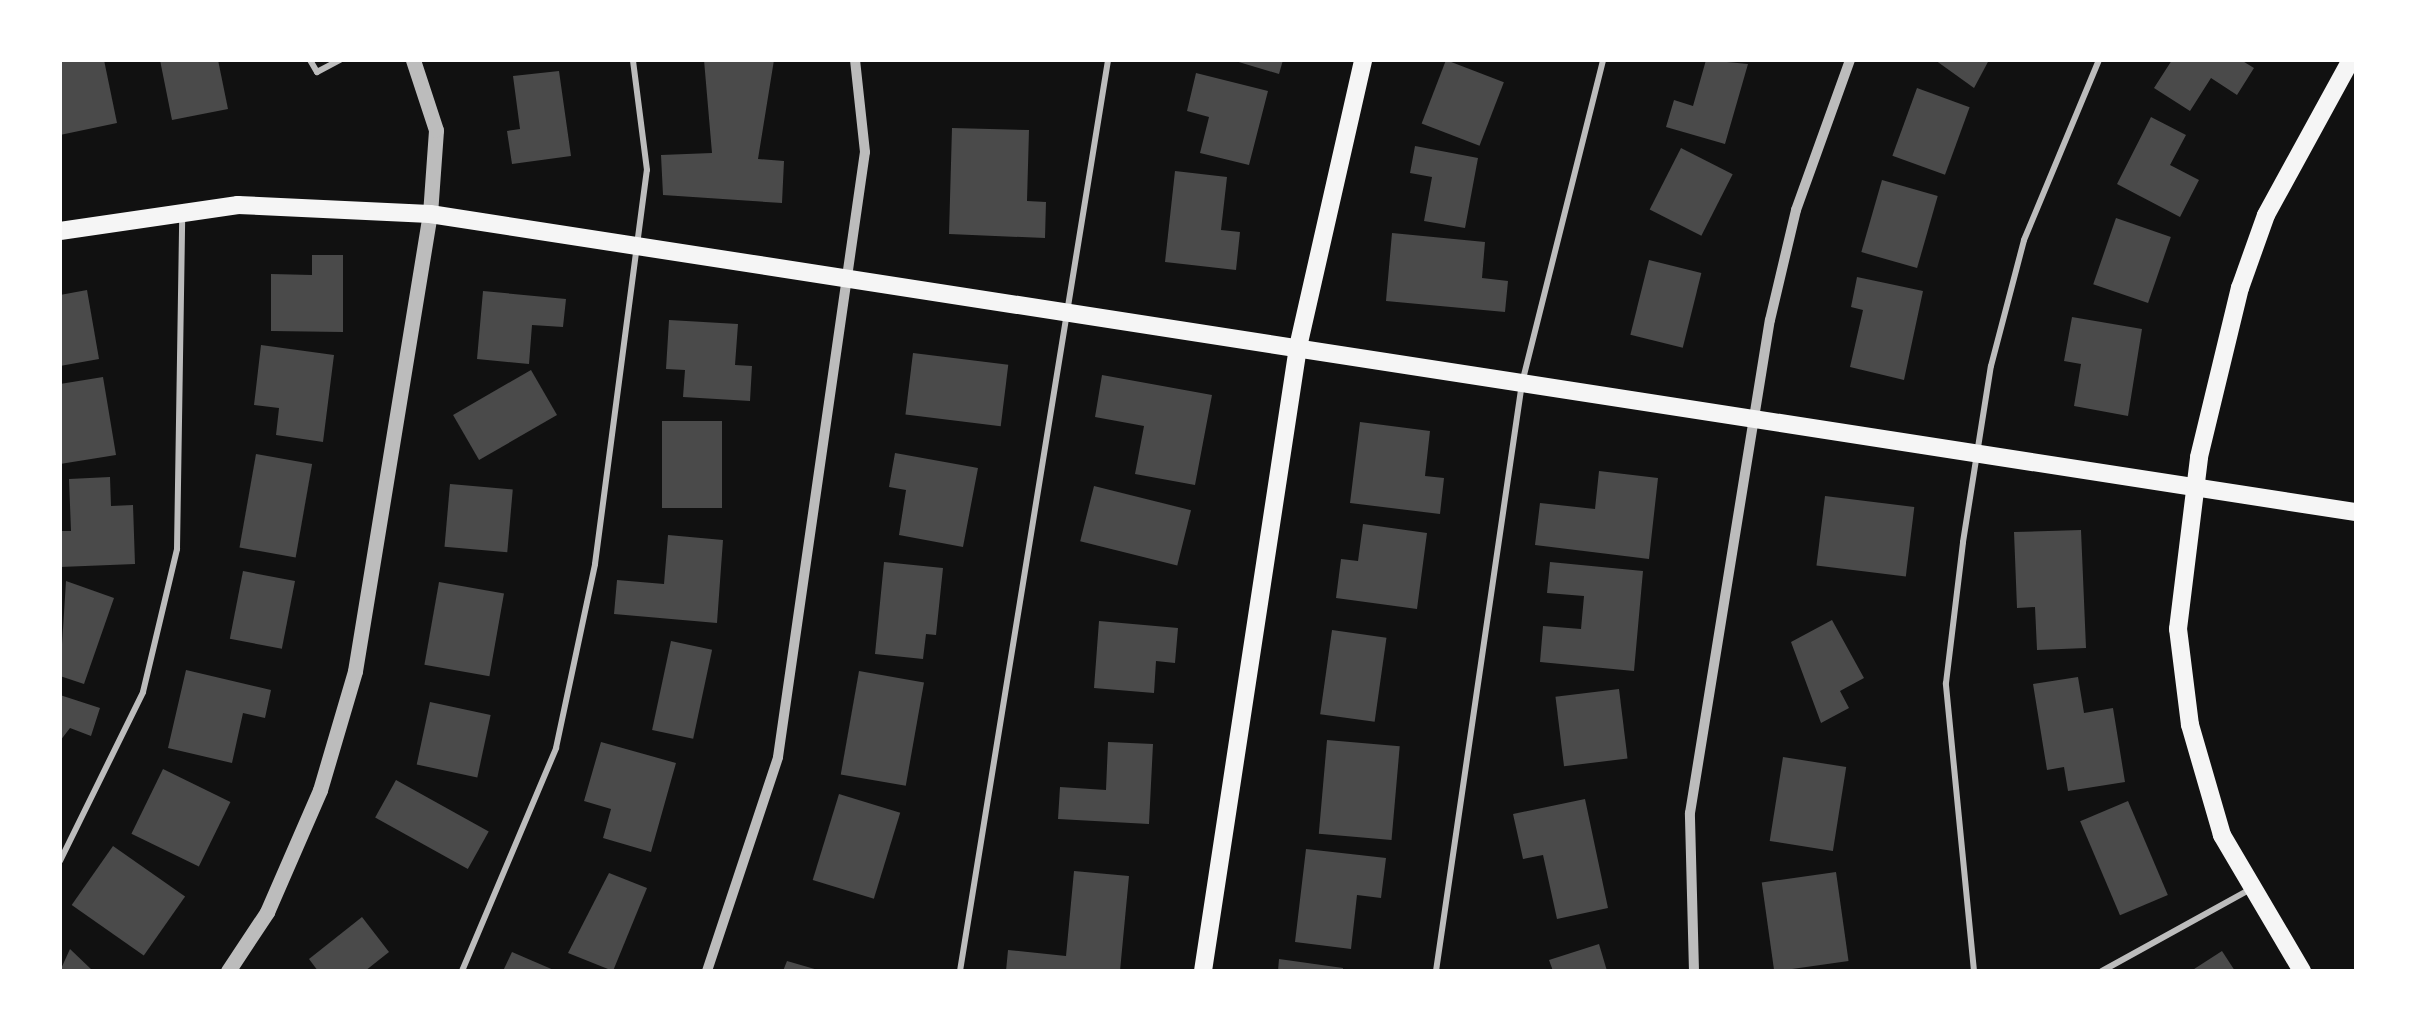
<!DOCTYPE html>
<html>
<head>
<meta charset="utf-8">
<style>
  body { margin:0 }
  #map { position:relative; width:2416px; height:1031px; overflow:hidden; background:#111; font-family:"PT Sans Narrow",sans-serif }
  div>[style] { position:absolute }
  .building>* { inset:0; background:#4a4a4a; transform-origin:0 0 }
  .service>* { height:6px; margin:-3px; padding:0 3px; transform-origin:3px; border-radius:3px; background:#bcbcbc }
  .minor>* { height:10px; margin:-5px; padding:0 5px; transform-origin:5px; border-radius:5px; background:#bcbcbc }
  .tertiary>* { height:15px; margin:-7.5px; padding:0 7.5px; transform-origin:7.5px; border-radius:7.5px; background:#bcbcbc }
  .secondary>* { height:18px; margin:-9px; padding:0 9px; transform-origin:9px; border-radius:9px; background:#f5f5f5 }
  span { translate:-50% -50%; white-space:nowrap; text-align:center; line-height:1.15; -webkit-text-stroke:9px #fff; paint-order:stroke }
  .frame { position:absolute; inset:0; border:62px solid #fff; pointer-events:none }
</style>
</head>
<body>
<div id="map">
  <div class="building">
    <div style="clip-path:polygon(60px 60px,104px 60px,117px 123px,60px 135px)"></div>
    <div style="clip-path:polygon(160px 60px,218px 60px,228px 109px,172px 120px)"></div>
    <div style="clip-path:polygon(704px 60px,774px 60px,758px 159px,784px 161px,782px 203px,663px 195px,661px 155px,712px 153px)"></div>
    <div style="clip-path:polygon(1232px 60px,1283px 60px,1279px 74px)"></div>
    <div style="left:1446px;top:60px;width:62px;height:68px;rotate:21deg"></div>
    <div style="clip-path:polygon(1706px 60px,1748px 64px,1725px 144px,1666px 127px,1674px 100px,1693px 106px)"></div>
    <div style="clip-path:polygon(1935px 60px,1989px 60px,1974px 88px)"></div>
    <div style="clip-path:polygon(2172px 60px,2241px 60px,2254px 68px,2237px 95px,2211px 78px,2190px 111px,2154px 88px)"></div>
    <div style="clip-path:polygon(559px 71px,571px 156px,512px 164px,507px 131px,520px 129px,513px 76px)"></div>
    <div style="clip-path:polygon(1196px 73px,1268px 91px,1249px 165px,1200px 153px,1209px 117px,1187px 111px)"></div>
    <div style="left:1917px;top:88px;width:56px;height:72px;rotate:20deg"></div>
    <div style="clip-path:polygon(2151px 117px,2186px 135px,2170px 165px,2199px 180px,2180px 217px,2117px 184px)"></div>
    <div style="clip-path:polygon(952px 128px,1029px 130px,1027px 201px,1046px 202px,1045px 238px,949px 234px)"></div>
    <div style="clip-path:polygon(1415px 146px,1478px 158px,1465px 228px,1424px 221px,1432px 177px,1410px 173px)"></div>
    <div style="left:1681px;top:148px;width:58px;height:69px;rotate:27deg"></div>
    <div style="clip-path:polygon(1175px 171px,1227px 177px,1221px 230px,1240px 232px,1236px 270px,1165px 262px)"></div>
    <div style="left:1882px;top:180px;width:58px;height:75px;rotate:16deg"></div>
    <div style="left:2116px;top:218px;width:58px;height:70px;rotate:19deg"></div>
    <div style="clip-path:polygon(1392px 233px,1485px 242px,1482px 278px,1508px 281px,1505px 312px,1386px 301px)"></div>
    <div style="clip-path:polygon(312px 255px,343px 255px,343px 332px,271px 331px,271px 274px,312px 275px)"></div>
    <div style="left:1649px;top:260px;width:54px;height:77px;rotate:14deg"></div>
    <div style="clip-path:polygon(1857px 277px,1923px 291px,1904px 380px,1850px 367px,1863px 310px,1851px 307px)"></div>
    <div style="clip-path:polygon(87px 290px,99px 359px,60px 366px,60px 295px)"></div>
    <div style="clip-path:polygon(483px 291px,566px 299px,563px 327px,532px 325px,529px 364px,477px 359px)"></div>
    <div style="clip-path:polygon(2072px 317px,2142px 329px,2128px 416px,2074px 406px,2081px 364px,2064px 361px)"></div>
    <div style="clip-path:polygon(669px 320px,738px 324px,735px 365px,752px 366px,750px 401px,683px 397px,685px 370px,666px 369px)"></div>
    <div style="clip-path:polygon(261px 345px,334px 355px,323px 442px,276px 435px,279px 408px,254px 405px)"></div>
    <div style="left:913px;top:353px;width:96px;height:62px;rotate:7deg"></div>
    <div style="left:531px;top:370px;width:52px;height:90px;rotate:60deg"></div>
    <div style="clip-path:polygon(1102px 375px,1212px 395px,1195px 485px,1135px 474px,1144px 426px,1095px 417px)"></div>
    <div style="clip-path:polygon(103px 377px,116px 455px,60px 464px,60px 384px)"></div>
    <div style="left:662px;top:421px;width:60px;height:87px"></div>
    <div style="clip-path:polygon(1360px 422px,1430px 431px,1425px 476px,1444px 478px,1440px 514px,1350px 503px)"></div>
    <div style="clip-path:polygon(895px 453px,978px 468px,963px 547px,899px 535px,906px 490px,889px 487px)"></div>
    <div style="left:256px;top:454px;width:57px;height:95px;rotate:10deg"></div>
    <div style="clip-path:polygon(1599px 471px,1658px 478px,1649px 559px,1535px 545px,1540px 503px,1595px 509px)"></div>
    <div style="clip-path:polygon(110px 477px,111px 506px,133px 505px,135px 564px,60px 567px,60px 531px,71px 531px,69px 479px)"></div>
    <div style="left:450px;top:484px;width:63px;height:63px;rotate:5deg"></div>
    <div style="left:1094px;top:486px;width:100px;height:57px;rotate:14deg"></div>
    <div style="left:1825px;top:496px;width:90px;height:70px;rotate:7deg"></div>
    <div style="clip-path:polygon(1363px 524px,1427px 533px,1417px 609px,1336px 598px,1341px 559px,1358px 561px)"></div>
    <div style="clip-path:polygon(2081px 530px,2086px 648px,2037px 650px,2035px 607px,2017px 608px,2014px 532px)"></div>
    <div style="clip-path:polygon(668px 535px,723px 540px,717px 623px,614px 614px,617px 580px,664px 584px)"></div>
    <div style="clip-path:polygon(884px 562px,943px 568px,936px 635px,926px 634px,923px 659px,875px 654px)"></div>
    <div style="clip-path:polygon(1550px 562px,1643px 571px,1634px 671px,1540px 662px,1543px 626px,1581px 629px,1584px 596px,1547px 593px)"></div>
    <div style="left:243px;top:571px;width:53px;height:69px;rotate:11deg"></div>
    <div style="clip-path:polygon(66px 581px,114px 598px,84px 684px,60px 676px)"></div>
    <div style="left:439px;top:582px;width:66px;height:84px;rotate:10deg"></div>
    <div style="clip-path:polygon(1832px 620px,1864px 678px,1840px 691px,1849px 708px,1821px 723px,1791px 642px)"></div>
    <div style="clip-path:polygon(1099px 621px,1178px 628px,1175px 663px,1156px 661px,1154px 693px,1094px 688px)"></div>
    <div style="left:1332px;top:630px;width:55px;height:85px;rotate:8deg"></div>
    <div style="left:671px;top:641px;width:42px;height:91px;rotate:12deg"></div>
    <div style="clip-path:polygon(186px 670px,271px 690px,265px 718px,243px 713px,232px 763px,168px 748px)"></div>
    <div style="left:859px;top:671px;width:66px;height:105px;rotate:10deg"></div>
    <div style="clip-path:polygon(2078px 677px,2084px 713px,2113px 708px,2125px 782px,2068px 791px,2064px 767px,2047px 770px,2033px 684px)"></div>
    <div style="left:1619px;top:689px;width:70px;height:64px;rotate:83deg"></div>
    <div style="clip-path:polygon(60px 695px,100px 708px,91px 736px,70px 728px,60px 741px)"></div>
    <div style="left:430px;top:702px;width:62px;height:64px;rotate:12deg"></div>
    <div style="left:1327px;top:740px;width:73px;height:94px;rotate:5deg"></div>
    <div style="clip-path:polygon(601px 742px,676px 763px,651px 852px,603px 838px,611px 809px,584px 801px)"></div>
    <div style="clip-path:polygon(1108px 742px,1153px 744px,1149px 824px,1058px 819px,1060px 787px,1106px 790px)"></div>
    <div style="left:1783px;top:757px;width:64px;height:85px;rotate:9deg"></div>
    <div style="left:163px;top:769px;width:75px;height:72px;rotate:26deg"></div>
    <div style="left:396px;top:780px;width:106px;height:43px;rotate:29deg"></div>
    <div style="left:839px;top:794px;width:64px;height:90px;rotate:17deg"></div>
    <div style="clip-path:polygon(1585px 799px,1608px 908px,1557px 919px,1543px 855px,1523px 859px,1513px 814px)"></div>
    <div style="left:2128px;top:801px;width:102px;height:52px;rotate:67deg"></div>
    <div style="left:113px;top:846px;width:88px;height:72px;rotate:35deg"></div>
    <div style="clip-path:polygon(1306px 849px,1386px 858px,1381px 898px,1357px 895px,1351px 949px,1295px 942px)"></div>
    <div style="clip-path:polygon(1074px 871px,1129px 876px,1120px 971px,1006px 971px,1008px 950px,1066px 956px)"></div>
    <div style="left:1836px;top:872px;width:90px;height:75px;rotate:82deg"></div>
    <div style="clip-path:polygon(609px 873px,647px 888px,613px 971px,568px 953px)"></div>
    <div style="clip-path:polygon(362px 917px,389px 952px,365px 971px,318px 971px,309px 959px)"></div>
    <div style="clip-path:polygon(1599px 944px,1607px 971px,1553px 971px,1549px 960px)"></div>
    <div style="clip-path:polygon(70px 949px,93px 971px,60px 971px)"></div>
    <div style="clip-path:polygon(2222px 951px,2235px 971px,2191px 971px)"></div>
    <div style="clip-path:polygon(512px 952px,556px 971px,503px 971px)"></div>
    <div style="clip-path:polygon(1279px 959px,1343px 968px,1343px 971px,1278px 971px)"></div>
    <div style="clip-path:polygon(787px 961px,818px 970px,818px 971px,783px 971px)"></div>
  </div>
  <div class="service">
    <div style="left:310px;top:60px;width:14px;rotate:60deg"></div>
    <div style="left:317px;top:72px;width:26px;rotate:-28deg"></div>
    <div style="left:60px;top:861px;width:188px;rotate:-63.8deg"></div>
    <div style="left:143px;top:692px;width:147px;rotate:-76.6deg"></div>
    <div style="left:177px;top:549px;width:332px;rotate:-89.1deg"></div>
    <div style="left:462px;top:971px;width:242px;rotate:-67.1deg"></div>
    <div style="left:556px;top:748px;width:188px;rotate:-78deg"></div>
    <div style="left:595px;top:564px;width:397px;rotate:-82.5deg"></div>
    <div style="left:647px;top:170px;width:111px;rotate:-97.3deg"></div>
    <div style="left:960px;top:971px;width:923px;rotate:-80.77deg"></div>
    <div style="left:1436px;top:971px;width:594px;rotate:-81.68deg"></div>
    <div style="left:1522px;top:383px;width:333px;rotate:-75.9deg"></div>
    <div style="left:1974px;top:971px;width:289px;rotate:-95.6deg"></div>
    <div style="left:1946px;top:683px;width:142px;rotate:-83.1deg"></div>
    <div style="left:1963px;top:542px;width:178px;rotate:-81deg"></div>
    <div style="left:1991px;top:366px;width:130px;rotate:-75.3deg"></div>
    <div style="left:2024px;top:240px;width:195px;rotate:-67.4deg"></div>
    <div style="left:2102px;top:971px;width:168px;rotate:-28.9deg"></div>
  </div>
  <div class="minor">
    <div style="left:707px;top:971px;width:225px;rotate:-71.6deg"></div>
    <div style="left:778px;top:757px;width:611px;rotate:-81.82deg"></div>
    <div style="left:865px;top:152px;width:93px;rotate:-96.2deg"></div>
    <div style="left:1694px;top:971px;width:158px;rotate:-91.5deg"></div>
    <div style="left:1690px;top:813px;width:499px;rotate:-80.8deg"></div>
    <div style="left:1770px;top:320px;width:113px;rotate:-76.7deg"></div>
    <div style="left:1796px;top:210px;width:159px;rotate:-70.2deg"></div>
  </div>
  <div class="tertiary">
    <div style="left:228px;top:971px;width:71px;rotate:-56.5deg"></div>
    <div style="left:267px;top:912px;width:133px;rotate:-66.5deg"></div>
    <div style="left:320px;top:790px;width:124px;rotate:-73.6deg"></div>
    <div style="left:355px;top:671px;width:463px;rotate:-80.7deg"></div>
    <div style="left:430px;top:214px;width:84px;rotate:-85.9deg"></div>
    <div style="left:436px;top:130px;width:74px;rotate:-108.2deg"></div>
  </div>
  <div class="secondary">
    <div style="left:60px;top:231px;width:180px;rotate:-8.3deg"></div>
    <div style="left:238px;top:205px;width:192px;rotate:2.7deg"></div>
    <div style="left:430px;top:214px;width:1949px;rotate:8.8deg"></div>
    <div style="left:1203px;top:971px;width:631px;rotate:-81.34deg"></div>
    <div style="left:1298px;top:347px;width:294px;rotate:-77.2deg"></div>
    <div style="left:2302px;top:971px;width:158px;rotate:-120.5deg"></div>
    <div style="left:2222px;top:835px;width:115px;rotate:-106.2deg"></div>
    <div style="left:2190px;top:725px;width:97px;rotate:-97.1deg"></div>
    <div style="left:2178px;top:629px;width:173px;rotate:-83deg"></div>
    <div style="left:2199px;top:457px;width:174px;rotate:-76.4deg"></div>
    <div style="left:2240px;top:288px;width:77px;rotate:-70.4deg"></div>
    <div style="left:2266px;top:215px;width:177px;rotate:-61.3deg"></div>
  </div>
  <div class="frame"></div>
</div>
</body>
</html>
